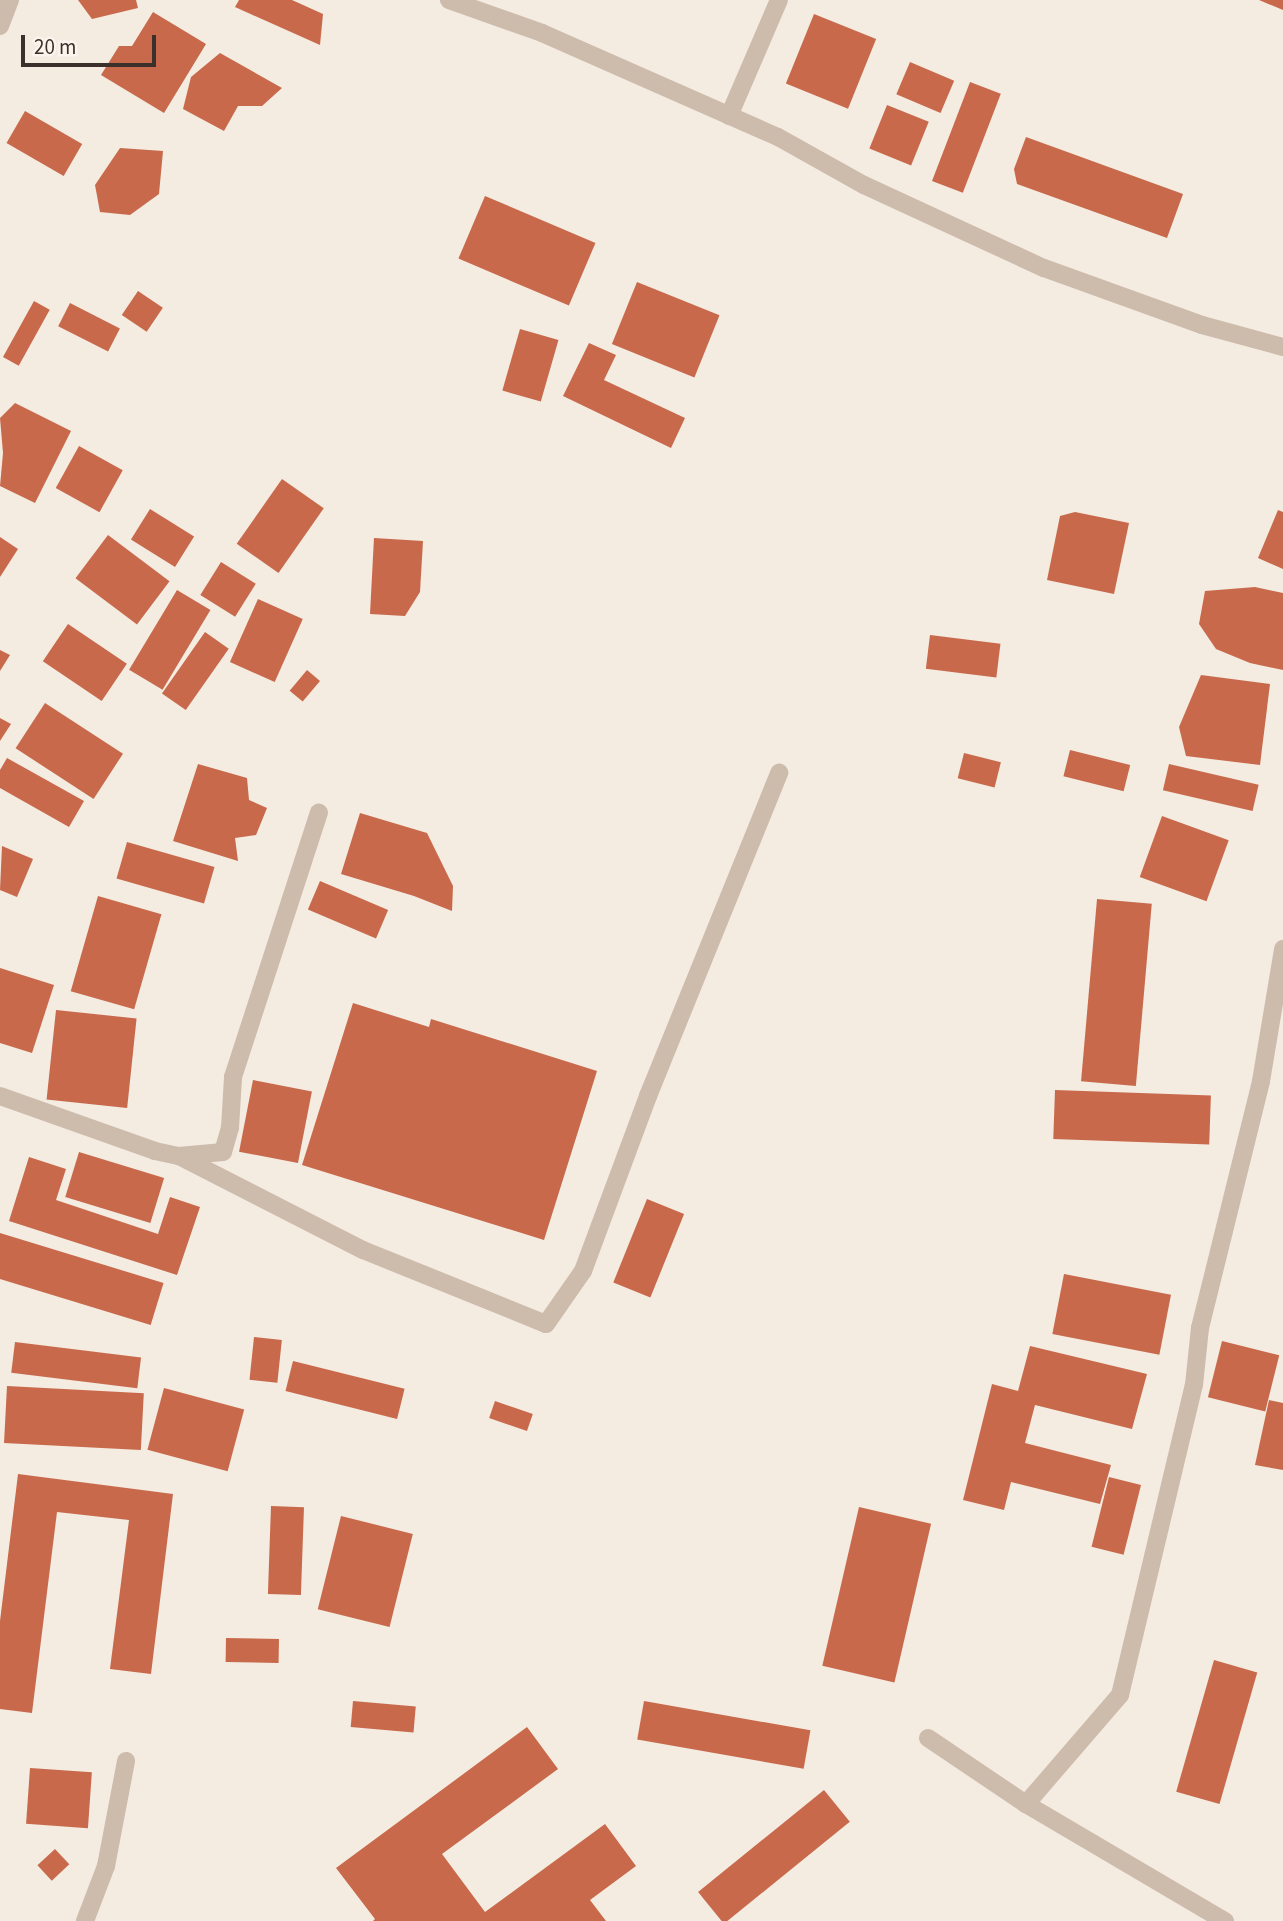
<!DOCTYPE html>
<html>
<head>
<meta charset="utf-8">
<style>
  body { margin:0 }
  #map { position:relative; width:1283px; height:1921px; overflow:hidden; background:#f4ebe1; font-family:"Source Sans 3",sans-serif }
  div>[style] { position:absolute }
  .building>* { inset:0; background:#c8694b; transform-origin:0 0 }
  .minor>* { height:18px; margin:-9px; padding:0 9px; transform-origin:9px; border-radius:9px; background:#cdbbac }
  span { translate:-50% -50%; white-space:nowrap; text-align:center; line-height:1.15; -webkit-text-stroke:6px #fbf5ee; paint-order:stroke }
  .scale { position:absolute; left:21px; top:35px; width:135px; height:32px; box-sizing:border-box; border:4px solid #3b302b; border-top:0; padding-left:9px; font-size:21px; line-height:24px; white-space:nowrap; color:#3b302b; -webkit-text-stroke:5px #fbf5ee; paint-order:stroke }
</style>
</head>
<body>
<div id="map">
  <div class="building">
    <div style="clip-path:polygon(78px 0,136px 0,138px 8px,92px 19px)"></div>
    <div style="clip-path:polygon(239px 0,292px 0,323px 14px,320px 45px,235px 7px)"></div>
    <div style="clip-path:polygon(1259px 0,1283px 0,1283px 10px)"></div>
    <div style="clip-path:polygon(153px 12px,206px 44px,164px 113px,101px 75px,119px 46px,132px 46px)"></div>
    <div style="left:814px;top:14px;width:67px;height:75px;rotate:22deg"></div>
    <div style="clip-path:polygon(220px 53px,282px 88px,262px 106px,238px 106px,224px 131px,183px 109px,191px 77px)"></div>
    <div style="left:910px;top:62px;width:48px;height:35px;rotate:23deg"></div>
    <div style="left:970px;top:82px;width:33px;height:106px;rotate:21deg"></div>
    <div style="left:887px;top:105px;width:45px;height:47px;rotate:22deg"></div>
    <div style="left:25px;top:111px;width:66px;height:37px;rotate:30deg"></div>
    <div style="clip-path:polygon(1026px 137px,1183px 194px,1167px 238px,1017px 184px,1014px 169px)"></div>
    <div style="clip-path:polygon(120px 148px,163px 151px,159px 194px,130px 215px,100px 212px,95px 185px)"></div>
    <div style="left:485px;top:196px;width:120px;height:68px;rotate:23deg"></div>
    <div style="left:637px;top:282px;width:89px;height:67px;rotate:22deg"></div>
    <div style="left:138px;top:291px;width:30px;height:29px;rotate:34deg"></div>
    <div style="left:34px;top:301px;width:18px;height:64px;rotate:29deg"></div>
    <div style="left:70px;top:303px;width:56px;height:26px;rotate:27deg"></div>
    <div style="left:520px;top:329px;width:40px;height:64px;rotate:16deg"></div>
    <div style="clip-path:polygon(589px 343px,616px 355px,604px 380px,685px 418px,671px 448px,563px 396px)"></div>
    <div style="clip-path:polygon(15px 403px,71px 431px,35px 503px,0 486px,3px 453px,0 418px)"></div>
    <div style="left:79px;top:446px;width:50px;height:48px;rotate:29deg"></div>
    <div style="left:282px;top:479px;width:51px;height:79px;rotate:35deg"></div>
    <div style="left:150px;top:509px;width:52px;height:36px;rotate:32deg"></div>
    <div style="clip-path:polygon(1278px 510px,1283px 512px,1283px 569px,1258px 558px)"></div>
    <div style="clip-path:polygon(1075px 512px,1129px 523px,1114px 594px,1047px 580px,1060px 516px)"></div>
    <div style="left:108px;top:535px;width:77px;height:54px;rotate:37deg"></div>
    <div style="clip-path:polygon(0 537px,18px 549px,0 577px)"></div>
    <div style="clip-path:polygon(374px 538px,423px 541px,420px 592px,405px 616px,370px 614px)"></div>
    <div style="left:221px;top:562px;width:41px;height:39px;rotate:32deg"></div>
    <div style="clip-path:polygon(1255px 587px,1283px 593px,1283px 670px,1250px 663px,1216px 649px,1199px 624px,1205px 591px)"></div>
    <div style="left:177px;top:590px;width:39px;height:93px;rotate:31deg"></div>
    <div style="left:258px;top:599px;width:49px;height:69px;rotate:24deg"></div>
    <div style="left:68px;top:624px;width:71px;height:45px;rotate:34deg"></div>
    <div style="left:205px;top:632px;width:29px;height:75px;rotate:35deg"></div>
    <div style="left:930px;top:635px;width:71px;height:34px;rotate:7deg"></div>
    <div style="clip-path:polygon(0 650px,10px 655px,0 671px)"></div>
    <div style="left:307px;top:670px;width:17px;height:27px;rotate:40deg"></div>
    <div style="clip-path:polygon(1201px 675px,1270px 684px,1260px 765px,1186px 756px,1179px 727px)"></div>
    <div style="left:45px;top:703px;width:93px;height:54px;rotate:33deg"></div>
    <div style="clip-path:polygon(0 718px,11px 724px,0 741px)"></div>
    <div style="left:1070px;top:750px;width:62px;height:27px;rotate:14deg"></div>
    <div style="left:964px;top:753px;width:38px;height:26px;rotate:14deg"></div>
    <div style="clip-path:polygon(7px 758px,84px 801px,69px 827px,0 788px,0 770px)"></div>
    <div style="clip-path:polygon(198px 764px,247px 778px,249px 800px,267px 808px,256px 835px,235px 838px,238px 861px,173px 841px)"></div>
    <div style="left:1169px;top:764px;width:92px;height:27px;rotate:13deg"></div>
    <div style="clip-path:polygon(360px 813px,427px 833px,453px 886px,452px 911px,414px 896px,341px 874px)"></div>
    <div style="left:1162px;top:816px;width:71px;height:65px;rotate:20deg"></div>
    <div style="left:127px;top:842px;width:91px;height:38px;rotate:16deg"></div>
    <div style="clip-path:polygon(2px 846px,33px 859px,17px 897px,0 890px)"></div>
    <div style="left:320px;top:881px;width:74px;height:31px;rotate:23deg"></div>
    <div style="left:98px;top:896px;width:66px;height:99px;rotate:16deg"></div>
    <div style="left:1097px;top:899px;width:55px;height:183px;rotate:5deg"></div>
    <div style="clip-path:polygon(0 968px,54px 985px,32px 1053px,0 1043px)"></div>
    <div style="clip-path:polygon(353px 1003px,429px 1027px,431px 1019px,597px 1071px,544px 1240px,302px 1165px)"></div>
    <div style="left:56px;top:1010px;width:81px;height:90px;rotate:6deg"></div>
    <div style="left:253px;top:1080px;width:60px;height:73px;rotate:11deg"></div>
    <div style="left:1055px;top:1090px;width:156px;height:49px;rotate:2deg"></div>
    <div style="left:79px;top:1152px;width:89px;height:47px;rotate:17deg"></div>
    <div style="clip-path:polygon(29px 1157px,66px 1169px,56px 1200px,158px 1234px,170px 1197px,200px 1207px,177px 1275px,9px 1221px)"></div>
    <div style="left:647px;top:1199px;width:40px;height:90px;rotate:22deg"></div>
    <div style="left:0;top:1233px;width:171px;height:44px;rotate:17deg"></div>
    <div style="left:1064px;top:1274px;width:109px;height:61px;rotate:11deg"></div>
    <div style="left:254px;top:1337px;width:28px;height:43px;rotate:6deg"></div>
    <div style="left:1222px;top:1341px;width:59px;height:58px;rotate:14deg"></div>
    <div style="left:15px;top:1342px;width:127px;height:31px;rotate:7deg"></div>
    <div style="clip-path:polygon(1030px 1346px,1147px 1374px,1132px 1429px,1035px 1405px,1025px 1443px,1111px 1465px,1100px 1504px,1011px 1482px,1004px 1510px,963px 1500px,992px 1384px,1018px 1391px)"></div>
    <div style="left:293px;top:1361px;width:115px;height:31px;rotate:14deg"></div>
    <div style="left:7px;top:1386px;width:137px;height:57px;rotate:3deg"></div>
    <div style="left:164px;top:1388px;width:83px;height:64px;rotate:15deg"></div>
    <div style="clip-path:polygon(1269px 1400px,1283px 1403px,1283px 1470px,1255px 1465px)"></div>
    <div style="left:495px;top:1401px;width:40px;height:18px;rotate:19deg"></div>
    <div style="clip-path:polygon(18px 1474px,173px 1494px,151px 1674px,110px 1669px,129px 1520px,57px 1512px,32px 1713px,0 1709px,0 1621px)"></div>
    <div style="left:1109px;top:1477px;width:33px;height:72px;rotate:14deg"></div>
    <div style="left:271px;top:1506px;width:33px;height:88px;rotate:2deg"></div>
    <div style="left:859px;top:1507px;width:74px;height:163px;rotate:13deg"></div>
    <div style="left:341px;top:1516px;width:74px;height:96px;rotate:14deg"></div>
    <div style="left:226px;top:1638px;width:53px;height:24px;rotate:1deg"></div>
    <div style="left:1214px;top:1660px;width:45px;height:137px;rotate:16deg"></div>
    <div style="left:353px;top:1701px;width:63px;height:26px;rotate:5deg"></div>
    <div style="left:644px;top:1701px;width:169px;height:39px;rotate:10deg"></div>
    <div style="clip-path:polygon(527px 1727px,558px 1769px,442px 1854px,485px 1912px,605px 1824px,636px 1866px,590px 1900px,606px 1921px,373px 1921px,375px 1919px,336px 1868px)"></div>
    <div style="left:30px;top:1768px;width:62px;height:56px;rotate:4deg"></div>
    <div style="left:824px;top:1790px;width:41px;height:162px;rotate:51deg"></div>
    <div style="left:55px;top:1849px;width:21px;height:24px;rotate:47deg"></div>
  </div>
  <div class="minor">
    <div style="left:449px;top:0;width:99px;rotate:19.5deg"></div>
    <div style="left:542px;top:33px;width:258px;rotate:23.8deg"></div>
    <div style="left:778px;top:137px;width:98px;rotate:29.2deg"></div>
    <div style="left:864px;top:185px;width:198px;rotate:24.8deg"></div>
    <div style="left:1044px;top:268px;width:168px;rotate:19.8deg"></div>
    <div style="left:1202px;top:325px;width:84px;rotate:15.2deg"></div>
    <div style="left:0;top:26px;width:28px;rotate:-69deg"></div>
    <div style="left:729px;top:116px;width:126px;rotate:-66.7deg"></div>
    <div style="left:0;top:1096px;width:164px;rotate:19.5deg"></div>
    <div style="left:155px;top:1151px;width:25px;rotate:12deg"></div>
    <div style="left:179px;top:1156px;width:44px;rotate:-5.2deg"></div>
    <div style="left:223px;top:1152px;width:25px;rotate:-74deg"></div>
    <div style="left:230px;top:1128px;width:51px;rotate:-86.6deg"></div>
    <div style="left:233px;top:1077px;width:278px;rotate:-72deg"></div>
    <div style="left:179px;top:1156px;width:207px;rotate:27.1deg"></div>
    <div style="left:363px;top:1250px;width:197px;rotate:22deg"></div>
    <div style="left:546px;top:1324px;width:65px;rotate:-55.1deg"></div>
    <div style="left:583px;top:1271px;width:187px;rotate:-69.6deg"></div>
    <div style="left:648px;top:1096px;width:349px;rotate:-67.9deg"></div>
    <div style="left:928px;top:1738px;width:118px;rotate:34deg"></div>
    <div style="left:1026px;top:1804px;width:231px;rotate:30.5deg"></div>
    <div style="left:1026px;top:1804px;width:144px;rotate:-49.2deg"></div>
    <div style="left:1120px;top:1695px;width:319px;rotate:-76.6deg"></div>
    <div style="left:1194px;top:1385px;width:57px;rotate:-84deg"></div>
    <div style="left:1200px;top:1328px;width:254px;rotate:-76.1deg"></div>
    <div style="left:1261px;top:1081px;width:134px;rotate:-80.5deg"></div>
    <div style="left:85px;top:1921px;width:59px;rotate:-69.1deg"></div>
    <div style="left:106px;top:1866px;width:107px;rotate:-79.2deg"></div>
  </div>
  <div class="scale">20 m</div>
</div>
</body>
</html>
